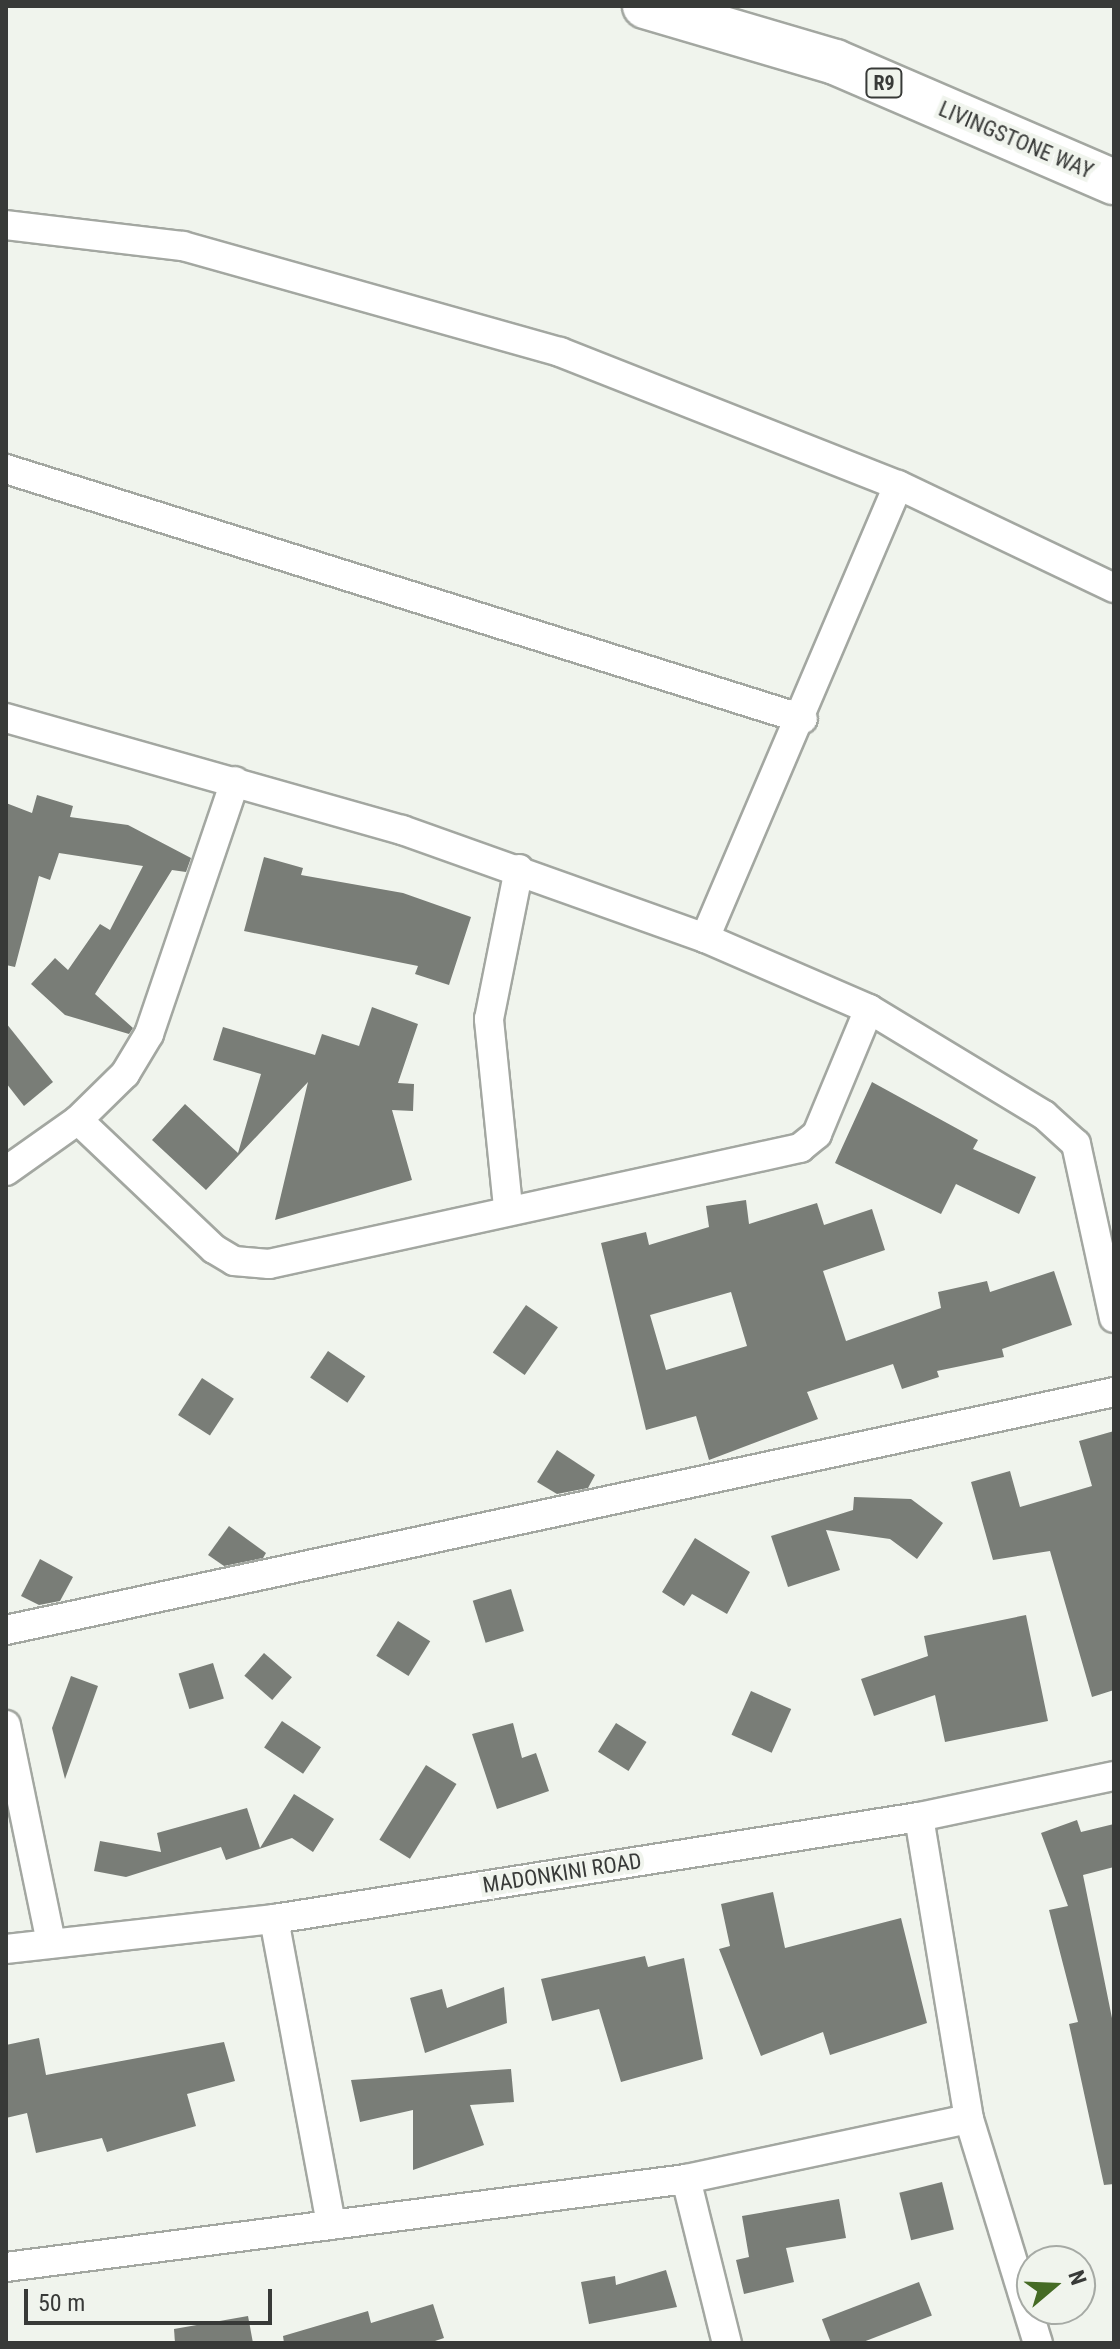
<!DOCTYPE html>
<html>
<head>
<meta charset="utf-8">
<style>
  body { margin:0 }
  #map { position:relative; width:1120px; height:2349px; overflow:hidden; background:#f0f4ed; font-family:"Roboto Condensed",sans-serif }
  div>[style] { position:absolute }
  .building>* { inset:0; background:#797d77; transform-origin:0 0 }
  .roads { filter:drop-shadow(2px 0 #a3a7a1) drop-shadow(-2px 0 #a3a7a1) drop-shadow(0 2px #a3a7a1) drop-shadow(0 -2px #a3a7a1) }
  .street>* { height:28px; margin:-14px; padding:0 14px; transform-origin:14px; border-radius:14px; background:#fff }
  .highway>* { height:44px; margin:-22px; padding:0 22px; transform-origin:22px; border-radius:22px; background:#fff }
  span { translate:-50% -50%; white-space:nowrap; text-align:center; line-height:1.15; -webkit-text-stroke:8px #f0f4ed; paint-order:stroke }
  .shield-label span { padding:2px 6px; background:#f0f4ed; border:2px solid; border-radius:6px; -webkit-text-stroke-width:0 }
  .shield-label { font-size:20px; color:#383a38; font-weight:700 }
  .street-label { font-size:22px; color:#383a38 }
  .frame { position:absolute; inset:0; border:8px solid #383a38; pointer-events:none }
  .north { position:absolute; left:1016px; top:2245px; width:80px; height:80px; box-sizing:border-box; background:#f0f4ed; border:2px solid #a6aaa5; border-radius:50%; rotate:71deg; font-size:22px; font-weight:700; line-height:32px; text-align:center; color:#383a38 }
  .north::after { content:''; display:block; margin:auto; width:28px; height:36px; background:#456b25; clip-path:polygon(50% 0,100% 100%,50% 72%,0 100%) }
  .scale { position:absolute; left:24px; top:2289px; width:248px; height:36px; box-sizing:border-box; border:4px solid #383a38; border-top:0; padding-left:10px; font-size:24px; line-height:28px; white-space:nowrap; color:#383a38; -webkit-text-stroke:6px #f0f4ed; paint-order:stroke }
</style>
</head>
<body>
<div id="map">
  <div class="building">
    <div style="clip-path:polygon(37px 795px,73px 806px,70px 817px,128px 825px,191px 858px,186px 872px,172px 870px,95px 994px,133px 1028px,129px 1034px,65px 1015px,31px 984px,55px 958px,68px 970px,100px 924px,110px 930px,143px 866px,59px 853px,50px 880px,39px 876px,15px 967px,6px 965px,6px 803px,32px 813px)"></div>
    <div style="clip-path:polygon(264px 857px,303px 868px,301px 875px,403px 893px,471px 917px,449px 985px,415px 974px,418px 966px,244px 931px)"></div>
    <div style="clip-path:polygon(372px 1007px,418px 1024px,398px 1083px,414px 1084px,413px 1111px,392px 1110px,412px 1180px,275px 1220px,308px 1082px,206px 1190px,152px 1140px,185px 1104px,238px 1153px,261px 1074px,213px 1060px,223px 1027px,315px 1055px,322px 1034px,359px 1046px)"></div>
    <div style="clip-path:polygon(6px 1023px,53px 1082px,24px 1106px,6px 1083px)"></div>
    <div style="clip-path:polygon(872px 1082px,978px 1140px,973px 1149px,1036px 1177px,1019px 1214px,956px 1184px,941px 1214px,835px 1163px)"></div>
    <div style="clip-path:polygon(evenodd,746px 1200px,749px 1224px,817px 1203px,824px 1225px,872px 1209px,885px 1250px,823px 1271px,846px 1341px,941px 1308px,938px 1292px,987px 1281px,990px 1292px,1054px 1271px,1072px 1325px,1002px 1349px,1004px 1357px,937px 1371px,939px 1377px,902px 1389px,893px 1364px,807px 1392px,818px 1419px,709px 1460px,696px 1416px,646px 1430px,601px 1243px,646px 1232px,649px 1245px,709px 1227px,706px 1206px,746px 1200px,731px 1292px,747px 1346px,666px 1370px,650px 1315px,731px 1292px)"></div>
    <div style="left:526px;top:1305px;width:39px;height:58px;rotate:35deg"></div>
    <div style="left:328px;top:1351px;width:45px;height:32px;rotate:34deg"></div>
    <div style="left:202px;top:1378px;width:38px;height:44px;rotate:33deg"></div>
    <div style="clip-path:polygon(1114px 1431px,1114px 1690px,1092px 1697px,1050px 1551px,993px 1560px,971px 1482px,1010px 1471px,1020px 1507px,1092px 1486px,1079px 1441px)"></div>
    <div style="clip-path:polygon(557px 1450px,595px 1475px,588px 1488px,557px 1494px,537px 1482px)"></div>
    <div style="clip-path:polygon(854px 1497px,911px 1499px,943px 1523px,917px 1559px,890px 1539px,826px 1530px,840px 1570px,788px 1587px,771px 1536px,853px 1510px)"></div>
    <div style="clip-path:polygon(229px 1526px,266px 1553px,263px 1558px,224px 1566px,208px 1555px)"></div>
    <div style="clip-path:polygon(695px 1538px,750px 1572px,727px 1614px,692px 1594px,684px 1606px,662px 1592px)"></div>
    <div style="clip-path:polygon(40px 1559px,73px 1577px,60px 1601px,39px 1605px,21px 1596px)"></div>
    <div style="left:511px;top:1589px;width:44px;height:40px;rotate:73deg"></div>
    <div style="clip-path:polygon(1026px 1615px,1048px 1721px,945px 1742px,935px 1695px,874px 1716px,861px 1679px,928px 1656px,924px 1636px)"></div>
    <div style="left:398px;top:1621px;width:38px;height:41px;rotate:32deg"></div>
    <div style="left:264px;top:1653px;width:37px;height:30px;rotate:41deg"></div>
    <div style="left:213px;top:1663px;width:37px;height:36px;rotate:73deg"></div>
    <div style="clip-path:polygon(71px 1676px,98px 1686px,65px 1779px,52px 1728px)"></div>
    <div style="left:751px;top:1691px;width:44px;height:48px;rotate:24deg"></div>
    <div style="left:282px;top:1721px;width:47px;height:32px;rotate:34deg"></div>
    <div style="clip-path:polygon(513px 1723px,522px 1758px,536px 1753px,549px 1791px,497px 1809px,472px 1734px)"></div>
    <div style="left:616px;top:1723px;width:36px;height:34px;rotate:32deg"></div>
    <div style="left:426px;top:1765px;width:36px;height:88px;rotate:32deg"></div>
    <div style="clip-path:polygon(294px 1794px,334px 1819px,313px 1852px,292px 1838px,226px 1860px,221px 1847px,126px 1877px,94px 1871px,100px 1841px,161px 1852px,157px 1833px,247px 1808px,260px 1848px)"></div>
    <div style="clip-path:polygon(1077px 1820px,1081px 1832px,1114px 1824px,1114px 1867px,1083px 1875px,1114px 2028px,1114px 2184px,1104px 2185px,1069px 2024px,1078px 2022px,1049px 1910px,1068px 1906px,1041px 1833px)"></div>
    <div style="clip-path:polygon(773px 1892px,785px 1948px,901px 1918px,927px 2023px,830px 2055px,823px 2032px,761px 2056px,719px 1949px,730px 1946px,721px 1904px)"></div>
    <div style="clip-path:polygon(645px 1956px,648px 1967px,684px 1958px,703px 2059px,621px 2082px,599px 2009px,552px 2021px,541px 1979px)"></div>
    <div style="clip-path:polygon(504px 1987px,507px 2023px,425px 2053px,410px 1998px,442px 1989px,447px 2008px)"></div>
    <div style="clip-path:polygon(39px 2038px,46px 2075px,224px 2042px,235px 2081px,187px 2094px,196px 2126px,107px 2152px,102px 2138px,36px 2153px,27px 2113px,6px 2118px,6px 2045px)"></div>
    <div style="clip-path:polygon(511px 2069px,514px 2102px,470px 2105px,484px 2145px,413px 2170px,413px 2110px,360px 2122px,351px 2080px)"></div>
    <div style="left:942px;top:2182px;width:49px;height:44px;rotate:76deg"></div>
    <div style="clip-path:polygon(839px 2199px,846px 2238px,786px 2248px,794px 2282px,744px 2294px,736px 2260px,749px 2257px,742px 2216px)"></div>
    <div style="clip-path:polygon(666px 2270px,677px 2307px,589px 2324px,581px 2282px,615px 2276px,616px 2285px)"></div>
    <div style="left:919px;top:2282px;width:36px;height:104px;rotate:69deg"></div>
    <div style="clip-path:polygon(433px 2304px,444px 2338px,429px 2343px,284px 2343px,283px 2336px,368px 2311px,371px 2323px)"></div>
    <div style="clip-path:polygon(248px 2316px,253px 2343px,175px 2343px,174px 2329px)"></div>
  </div>
  <div class="roads">
    <div class="street">
      <div style="left:6px;top:225px;width:178px;rotate:6.8deg"></div>
      <div style="left:183px;top:246px;width:392px;rotate:15.7deg"></div>
      <div style="left:560px;top:352px;width:363px;rotate:21.5deg"></div>
      <div style="left:898px;top:485px;width:239px;rotate:25.5deg"></div>
      <div style="left:6px;top:469px;width:835px;rotate:17.42deg"></div>
      <div style="left:6px;top:718px;width:412px;rotate:15.8deg"></div>
      <div style="left:402px;top:830px;width:322px;rotate:19.6deg"></div>
      <div style="left:705px;top:938px;width:179px;rotate:23.4deg"></div>
      <div style="left:869px;top:1009px;width:205px;rotate:31.2deg"></div>
      <div style="left:1044px;top:1115px;width:43px;rotate:42.2deg"></div>
      <div style="left:1076px;top:1144px;width:178px;rotate:77.7deg"></div>
      <div style="left:705px;top:938px;width:492px;rotate:-66.9deg"></div>
      <div style="left:78px;top:1120px;width:187px;rotate:43.5deg"></div>
      <div style="left:214px;top:1249px;width:23px;rotate:31deg"></div>
      <div style="left:234px;top:1261px;width:35px;rotate:5deg"></div>
      <div style="left:269px;top:1264px;width:544px;rotate:-12.32deg"></div>
      <div style="left:800px;top:1148px;width:22px;rotate:-39deg"></div>
      <div style="left:817px;top:1134px;width:135px;rotate:-67.4deg"></div>
      <div style="left:6px;top:1171px;width:88px;rotate:-35.3deg"></div>
      <div style="left:78px;top:1120px;width:66px;rotate:-44.4deg"></div>
      <div style="left:125px;top:1074px;width:47px;rotate:-59deg"></div>
      <div style="left:149px;top:1034px;width:267px;rotate:-71.2deg"></div>
      <div style="left:508px;top:1207px;width:189px;rotate:-95.8deg"></div>
      <div style="left:489px;top:1019px;width:153px;rotate:-78.7deg"></div>
      <div style="left:6px;top:1630px;width:1133px;rotate:-12.12deg"></div>
      <div style="left:6px;top:1725px;width:223px;rotate:78.3deg"></div>
      <div style="left:919px;top:1817px;width:306px;rotate:80.6deg"></div>
      <div style="left:969px;top:2119px;width:234px;rotate:72.9deg"></div>
      <div style="left:274px;top:1919px;width:311px;rotate:79.4deg"></div>
      <div style="left:6px;top:1949px;width:270px;rotate:-6.4deg"></div>
      <div style="left:274px;top:1919px;width:653px;rotate:-8.99deg"></div>
      <div style="left:919px;top:1817px;width:199px;rotate:-11.9deg"></div>
      <div style="left:686px;top:2179px;width:169px;rotate:76deg"></div>
      <div style="left:6px;top:2267px;width:686px;rotate:-7.37deg"></div>
      <div style="left:686px;top:2179px;width:289px;rotate:-12deg"></div>
    </div>
    <div class="highway">
      <div style="left:645px;top:6px;width:198px;rotate:16.4deg"></div>
      <div style="left:835px;top:62px;width:304px;rotate:23.3deg"></div>
    </div>
  </div>
  <div class="shield-label">
    <span style="left:884px;top:83px">R9</span>
  </div>
  <div class="street-label">
    <span style="left:1016px;top:140px;rotate:23deg">LIVINGSTONE WAY</span>
    <span style="left:562px;top:1873px;rotate:-9deg">MADONKINI ROAD</span>
  </div>
  <div class="frame"></div>
  <div class="north">N</div>
  <div class="scale">50 m</div>
</div>
</body>
</html>
